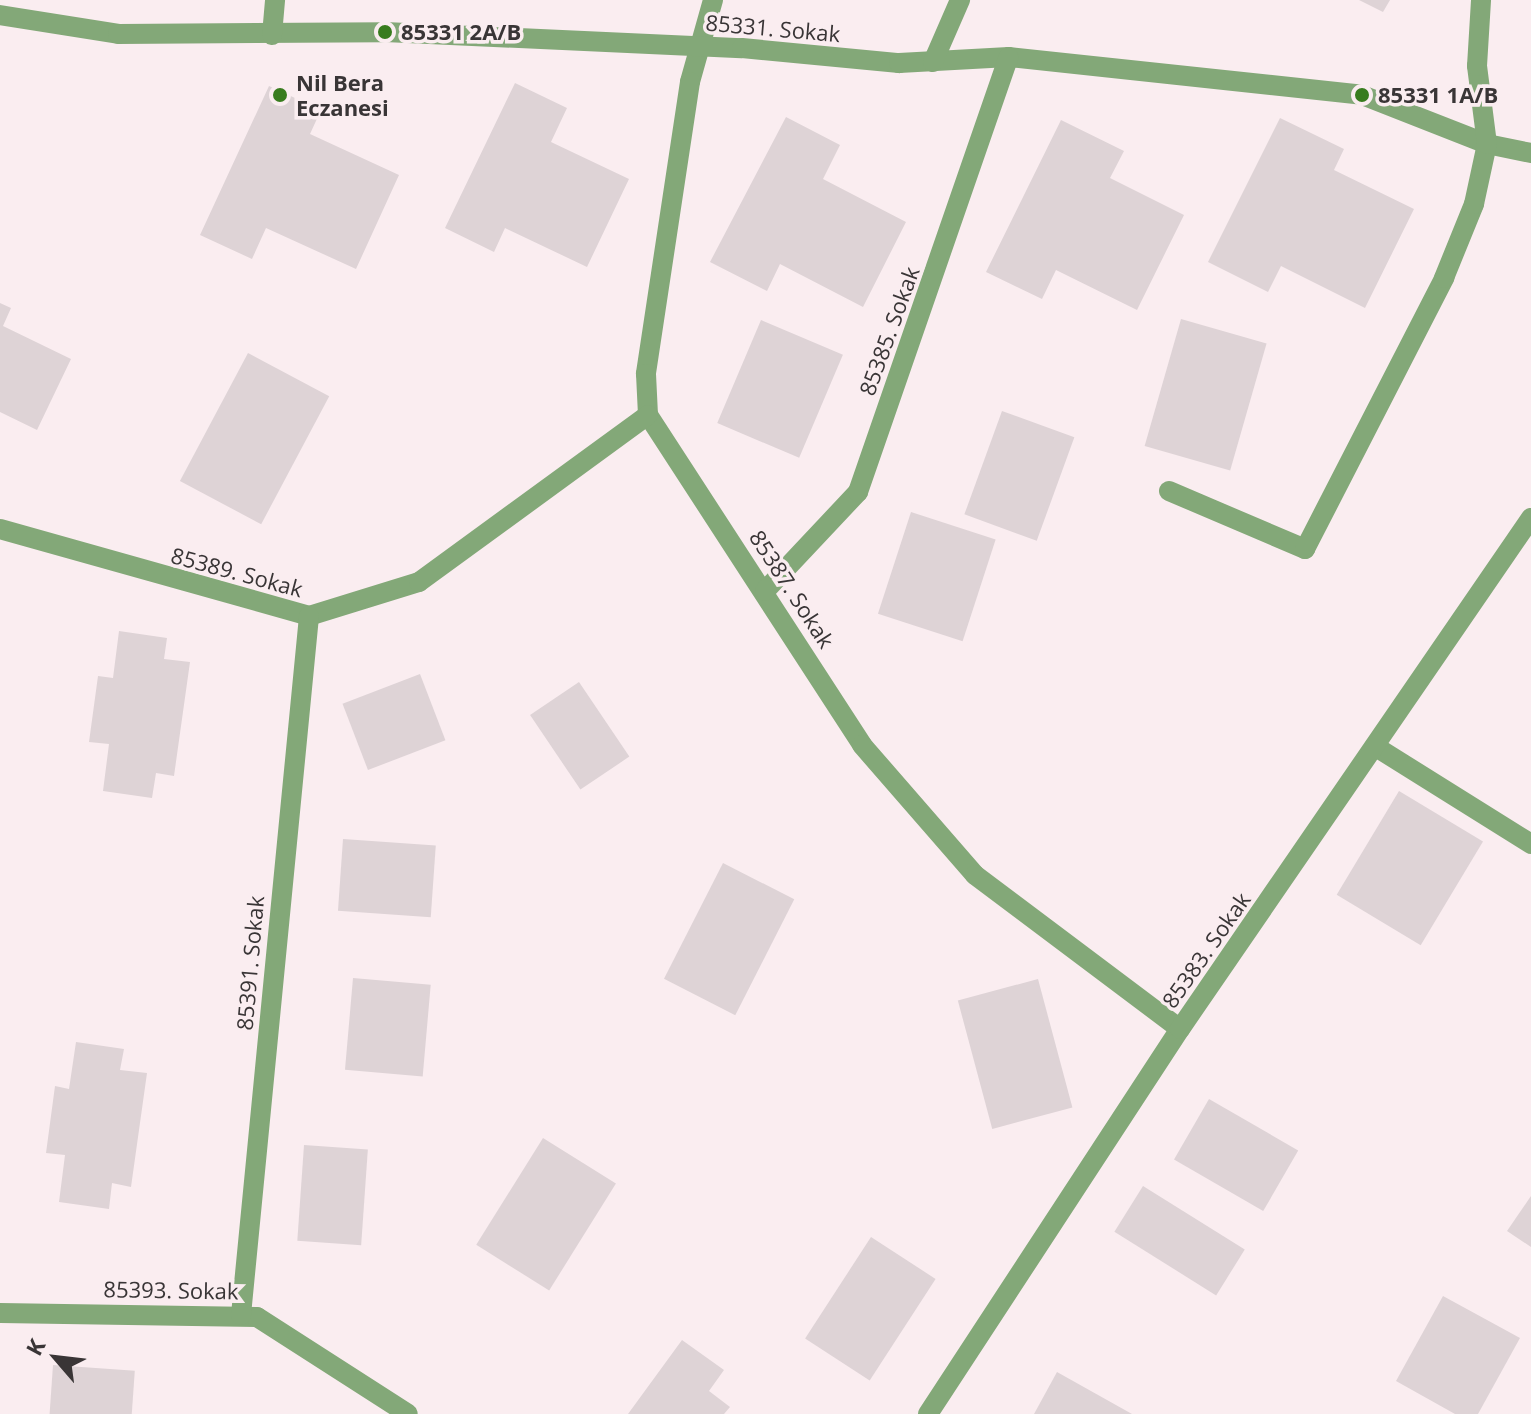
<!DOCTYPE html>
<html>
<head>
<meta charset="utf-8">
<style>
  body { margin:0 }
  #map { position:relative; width:1531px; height:1414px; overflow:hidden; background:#faedf0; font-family:"Open Sans",sans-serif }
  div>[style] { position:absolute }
  .building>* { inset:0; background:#ded3d6; transform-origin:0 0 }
  .street>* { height:20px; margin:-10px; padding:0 10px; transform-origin:10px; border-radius:10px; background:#83a878 }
  .dots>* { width:22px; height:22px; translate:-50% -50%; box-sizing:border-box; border:4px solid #faedf0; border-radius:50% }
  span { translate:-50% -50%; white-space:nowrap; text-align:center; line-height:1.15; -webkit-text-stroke:7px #faedf0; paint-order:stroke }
  .street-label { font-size:22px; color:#393536 }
  .poi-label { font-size:22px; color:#393536; font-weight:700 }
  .left { translate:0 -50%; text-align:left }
  .north { position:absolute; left:16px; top:1318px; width:80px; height:80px; -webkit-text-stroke:6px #faedf0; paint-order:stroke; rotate:298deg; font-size:22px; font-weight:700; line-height:32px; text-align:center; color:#393536 }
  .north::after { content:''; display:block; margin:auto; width:28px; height:36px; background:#393536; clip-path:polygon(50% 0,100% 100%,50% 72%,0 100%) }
</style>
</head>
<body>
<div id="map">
  <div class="building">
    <div style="clip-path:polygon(1359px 0,1390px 0,1383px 12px)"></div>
    <div style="clip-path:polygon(515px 83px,567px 108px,551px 142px,629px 179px,587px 267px,505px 228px,494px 252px,445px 228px)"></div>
    <div style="clip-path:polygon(269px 86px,321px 110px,310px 134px,399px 175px,356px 269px,266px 228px,252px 259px,200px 235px)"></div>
    <div style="clip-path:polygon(786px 117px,840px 145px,823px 179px,906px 222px,863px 307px,780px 264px,767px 291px,710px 262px)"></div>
    <div style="clip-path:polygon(1280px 118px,1344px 149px,1334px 170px,1414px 209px,1365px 308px,1281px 266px,1268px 292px,1208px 262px)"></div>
    <div style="clip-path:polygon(1061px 120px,1124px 151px,1110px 178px,1184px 215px,1137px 310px,1056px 270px,1042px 299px,986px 272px)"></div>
    <div style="clip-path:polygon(0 303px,11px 308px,3px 326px,71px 359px,37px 430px,0 412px)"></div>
    <div style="left:1181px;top:319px;width:89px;height:132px;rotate:16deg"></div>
    <div style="left:761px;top:320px;width:89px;height:112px;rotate:23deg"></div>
    <div style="left:248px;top:353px;width:92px;height:145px;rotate:28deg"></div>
    <div style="left:1002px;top:411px;width:77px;height:110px;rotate:20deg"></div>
    <div style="left:911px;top:512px;width:89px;height:107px;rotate:18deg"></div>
    <div style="clip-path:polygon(119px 631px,167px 638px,164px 659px,190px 662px,174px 776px,156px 773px,152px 798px,103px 791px,109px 744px,89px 742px,98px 676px,113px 678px)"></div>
    <div style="left:420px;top:674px;width:71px;height:83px;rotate:69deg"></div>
    <div style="left:579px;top:682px;width:90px;height:59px;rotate:56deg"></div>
    <div style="left:1399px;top:791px;width:98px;height:121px;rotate:31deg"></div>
    <div style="left:343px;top:839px;width:93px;height:72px;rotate:4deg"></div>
    <div style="left:723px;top:863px;width:80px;height:130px;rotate:27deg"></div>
    <div style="left:353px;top:978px;width:78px;height:92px;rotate:5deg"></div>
    <div style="left:1038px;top:979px;width:133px;height:83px;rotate:75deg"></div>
    <div style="clip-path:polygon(76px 1042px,124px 1049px,120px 1070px,147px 1073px,131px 1187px,112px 1183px,109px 1209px,59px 1202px,65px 1155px,46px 1153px,55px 1086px,69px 1089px)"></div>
    <div style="left:1209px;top:1099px;width:103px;height:70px;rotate:30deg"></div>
    <div style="left:543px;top:1138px;width:86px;height:126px;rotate:32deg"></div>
    <div style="left:304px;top:1145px;width:64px;height:96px;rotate:4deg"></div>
    <div style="left:1143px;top:1186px;width:120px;height:54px;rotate:32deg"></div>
    <div style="clip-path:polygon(1531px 1196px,1531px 1247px,1507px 1231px)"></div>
    <div style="left:871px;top:1237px;width:77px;height:121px;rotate:33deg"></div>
    <div style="clip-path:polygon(1443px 1296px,1520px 1338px,1478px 1414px,1455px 1414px,1396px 1381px)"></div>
    <div style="clip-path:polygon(682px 1340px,724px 1370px,709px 1391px,730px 1407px,724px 1414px,628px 1414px)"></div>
    <div style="left:53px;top:1365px;width:82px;height:49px;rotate:4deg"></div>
    <div style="clip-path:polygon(1057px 1372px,1132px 1414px,1034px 1414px)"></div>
  </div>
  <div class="street">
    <div style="left:713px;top:0;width:85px;rotate:105.7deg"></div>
    <div style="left:690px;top:82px;width:295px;rotate:98.6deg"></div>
    <div style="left:646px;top:374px;width:41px;rotate:87.2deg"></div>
    <div style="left:648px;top:415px;width:393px;rotate:57deg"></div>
    <div style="left:862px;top:745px;width:172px;rotate:49deg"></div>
    <div style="left:975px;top:875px;width:256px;rotate:36.9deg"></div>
    <div style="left:0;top:15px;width:120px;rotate:9.1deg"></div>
    <div style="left:118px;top:34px;width:267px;rotate:-0.4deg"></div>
    <div style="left:385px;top:32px;width:357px;rotate:2.6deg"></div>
    <div style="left:742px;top:48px;width:158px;rotate:5.5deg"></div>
    <div style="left:899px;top:63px;width:110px;rotate:-3.1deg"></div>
    <div style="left:1009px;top:57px;width:355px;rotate:6.1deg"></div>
    <div style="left:1362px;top:95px;width:134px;rotate:21.4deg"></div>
    <div style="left:1487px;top:144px;width:45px;rotate:11.6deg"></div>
    <div style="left:272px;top:35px;width:35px;rotate:-85deg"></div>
    <div style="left:933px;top:62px;width:68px;rotate:-66.5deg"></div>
    <div style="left:1169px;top:491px;width:148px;rotate:23.1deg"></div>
    <div style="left:1305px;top:549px;width:305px;rotate:-62.8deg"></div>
    <div style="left:1444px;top:278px;width:80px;rotate:-67.9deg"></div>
    <div style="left:1474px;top:204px;width:61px;rotate:-77.8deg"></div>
    <div style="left:1487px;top:144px;width:79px;rotate:-97.3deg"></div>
    <div style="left:1477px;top:66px;width:66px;rotate:-86.5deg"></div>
    <div style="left:0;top:529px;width:321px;rotate:15.7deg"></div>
    <div style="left:309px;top:616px;width:115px;rotate:-17.2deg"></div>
    <div style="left:419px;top:582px;width:283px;rotate:-36.1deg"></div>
    <div style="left:765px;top:591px;width:136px;rotate:-46.8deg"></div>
    <div style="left:858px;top:492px;width:460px;rotate:-70.9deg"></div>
    <div style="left:1376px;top:747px;width:183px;rotate:32deg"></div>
    <div style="left:0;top:1313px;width:257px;rotate:0.9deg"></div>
    <div style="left:257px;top:1317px;width:179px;rotate:32.7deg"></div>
    <div style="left:241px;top:1315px;width:702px;rotate:-84.44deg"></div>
    <div style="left:928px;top:1414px;width:460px;rotate:-56.8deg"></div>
    <div style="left:1180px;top:1029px;width:620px;rotate:-55.52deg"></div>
  </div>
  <div class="dots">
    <div style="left:385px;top:32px;background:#387c1e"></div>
    <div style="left:280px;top:95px;background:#387c1e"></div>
    <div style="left:1362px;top:95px;background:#387c1e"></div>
  </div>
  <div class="street-label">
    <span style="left:773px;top:28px;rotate:5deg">85331. Sokak</span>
    <span style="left:889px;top:331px;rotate:-70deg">85385. Sokak</span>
    <span style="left:237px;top:572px;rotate:15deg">85389. Sokak</span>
    <span style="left:792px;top:589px;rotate:57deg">85387. Sokak</span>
    <span style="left:1206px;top:950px;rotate:-55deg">85383. Sokak</span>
    <span style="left:250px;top:963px;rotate:-85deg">85391. Sokak</span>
    <span style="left:171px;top:1290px;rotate:1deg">85393. Sokak</span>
  </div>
  <div class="poi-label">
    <span class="left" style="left:401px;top:32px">85331 2A/B</span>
    <span class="left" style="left:296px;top:95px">Nil Bera<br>Eczanesi</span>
    <span class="left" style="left:1378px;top:95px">85331 1A/B</span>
  </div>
  <div class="north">K</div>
</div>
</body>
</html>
